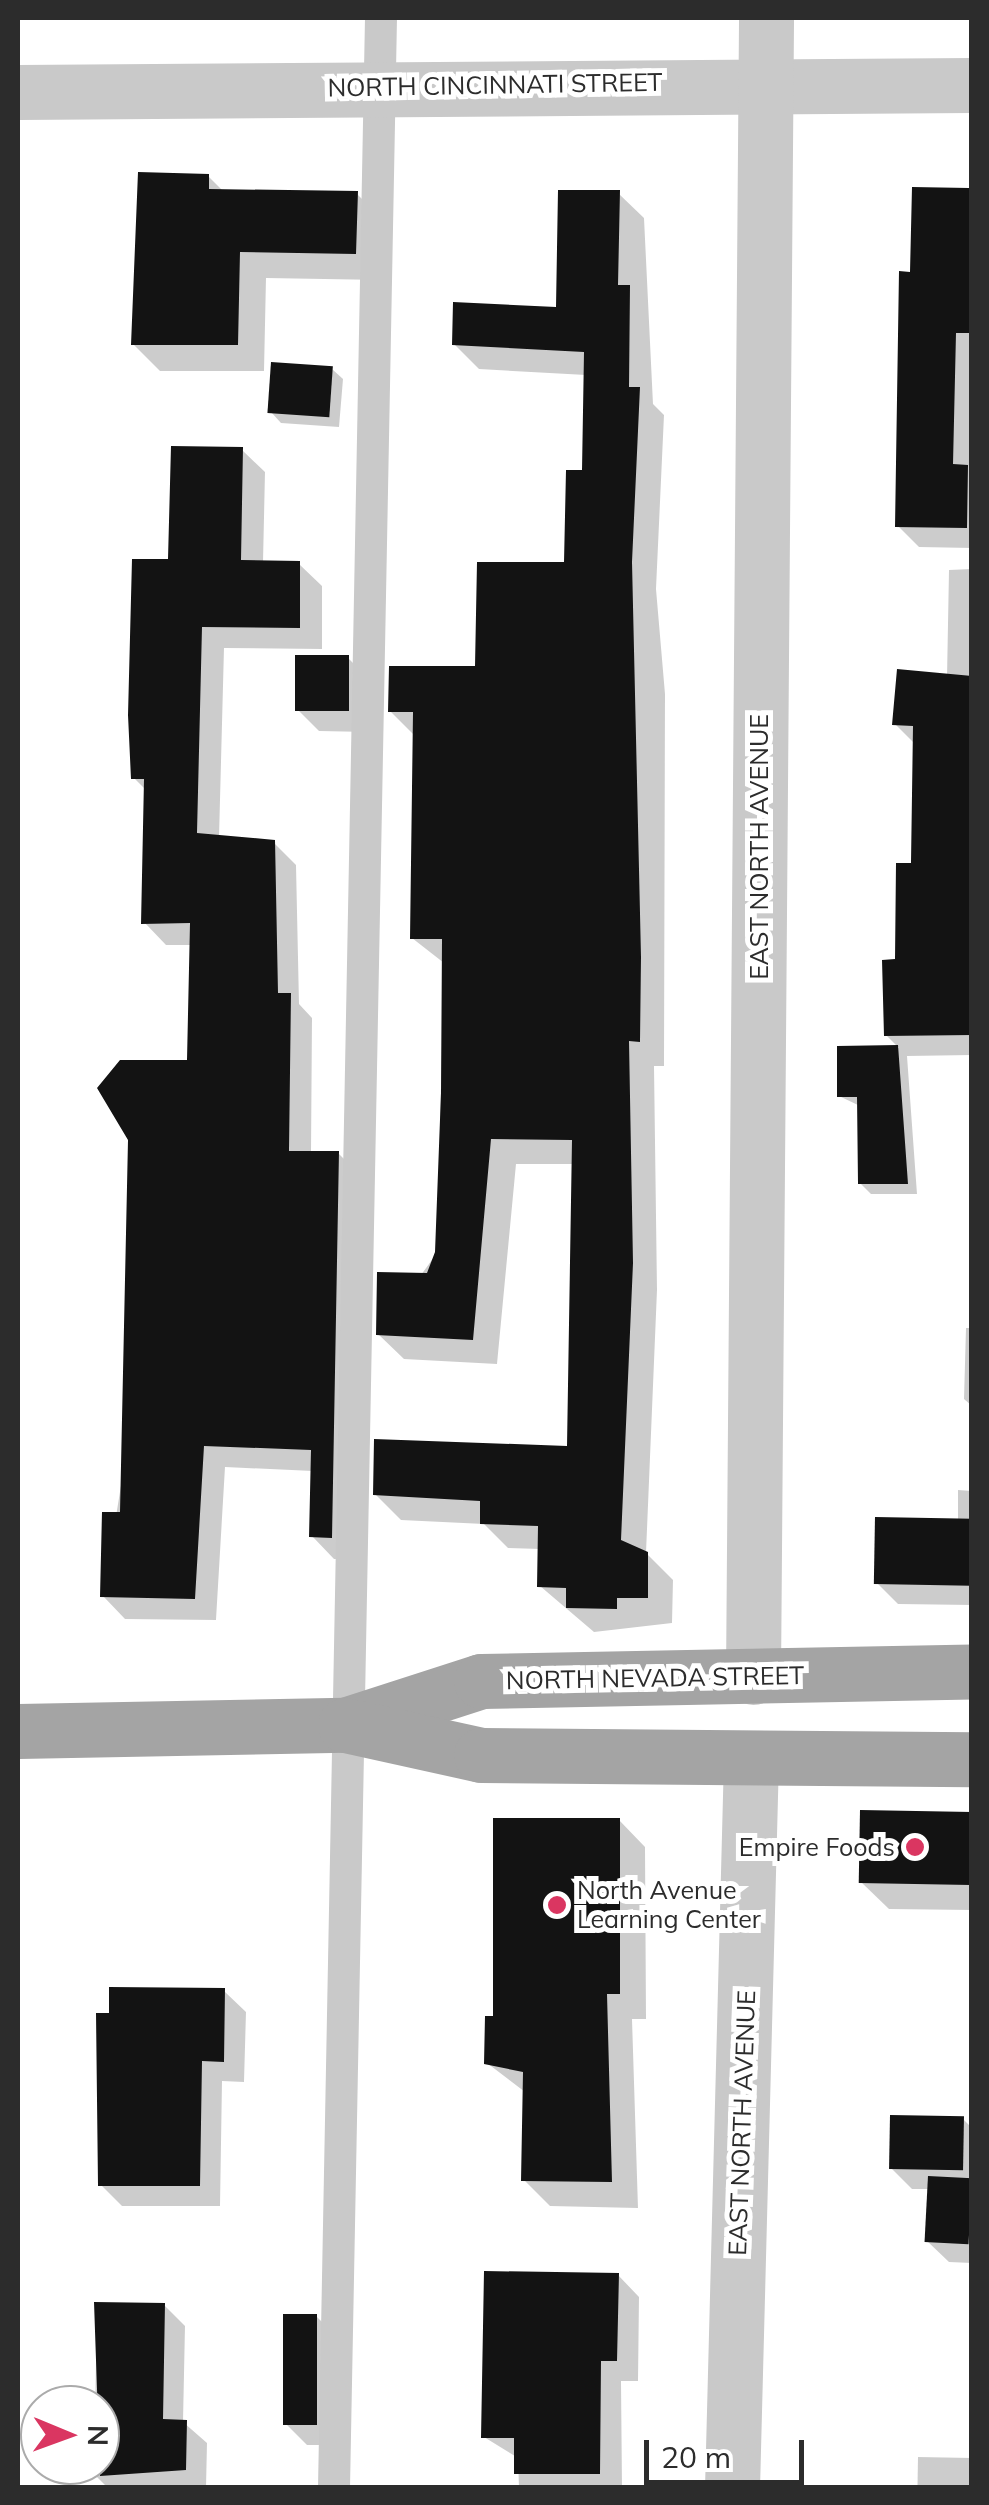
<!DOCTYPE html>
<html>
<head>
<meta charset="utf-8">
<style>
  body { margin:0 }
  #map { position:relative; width:989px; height:2505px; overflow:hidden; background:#fff; font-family:Mulish,sans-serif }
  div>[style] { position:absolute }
  .shadow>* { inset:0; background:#0003; transform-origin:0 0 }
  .building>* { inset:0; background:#131313; transform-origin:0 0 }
  .service>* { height:32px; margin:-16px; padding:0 16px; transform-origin:16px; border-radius:16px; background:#c9c9c9 }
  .minor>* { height:55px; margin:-27.5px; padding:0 27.5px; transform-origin:27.5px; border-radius:27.5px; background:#c9c9c9 }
  .primary>* { height:55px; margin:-27.5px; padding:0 27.5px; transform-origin:27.5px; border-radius:27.5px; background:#a4a4a4 }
  .dots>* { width:28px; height:28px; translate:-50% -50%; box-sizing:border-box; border:5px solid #fff; border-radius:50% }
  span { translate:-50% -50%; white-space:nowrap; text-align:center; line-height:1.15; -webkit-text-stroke:10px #fff; paint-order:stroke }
  .street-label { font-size:25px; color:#2c2c2c }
  .poi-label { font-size:25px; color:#2c2c2c }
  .right { translate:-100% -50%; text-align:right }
  .left { translate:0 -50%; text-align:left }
  .frame { position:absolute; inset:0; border:20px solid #2c2c2c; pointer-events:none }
  .north { position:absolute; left:20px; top:2385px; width:100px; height:100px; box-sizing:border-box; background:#fff; border:2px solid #ababab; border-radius:50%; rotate:91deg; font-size:28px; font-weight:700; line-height:40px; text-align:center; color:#2c2c2c }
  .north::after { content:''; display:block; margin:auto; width:35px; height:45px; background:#da3661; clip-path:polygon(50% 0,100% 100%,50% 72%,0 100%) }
  .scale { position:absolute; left:644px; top:2440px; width:160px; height:45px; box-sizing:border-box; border:5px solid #2c2c2c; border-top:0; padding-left:12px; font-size:30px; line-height:35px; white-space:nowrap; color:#2c2c2c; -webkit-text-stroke:8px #fff; paint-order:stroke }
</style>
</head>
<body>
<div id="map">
  <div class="shadow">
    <div style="clip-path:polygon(208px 176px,224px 192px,357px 194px,384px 221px,382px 280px,266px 278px,264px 371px,160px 371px,133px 344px)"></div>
    <div style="clip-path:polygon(968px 190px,972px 548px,919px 547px,898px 526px,913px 274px)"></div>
    <div style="clip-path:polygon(618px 193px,644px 218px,653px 404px,664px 415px,656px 589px,665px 694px,664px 1066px,654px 1066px,657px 1290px,646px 1553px,673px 1580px,672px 1623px,594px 1632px,540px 1586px,540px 1549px,508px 1548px,484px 1524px,401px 1520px,375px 1494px,570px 1448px,574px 1164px,516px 1164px,497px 1364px,404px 1359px,378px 1334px,437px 1253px,444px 963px,412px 938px,415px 736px,390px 711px,478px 669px,566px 565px,584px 473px,586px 375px,479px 369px,454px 344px,558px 310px)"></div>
    <div style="clip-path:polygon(332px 369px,343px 379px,339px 427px,281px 423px,271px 412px)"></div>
    <div style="clip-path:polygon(242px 450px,265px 472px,263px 563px,299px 564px,322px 586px,322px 649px,224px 648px,219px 838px,274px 843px,296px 865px,299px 1004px,312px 1018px,311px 1153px,338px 1153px,361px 1176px,354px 1559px,334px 1559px,312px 1536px,313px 1471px,225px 1467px,216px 1620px,125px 1619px,103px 1596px,190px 1063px,192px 945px,166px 945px,144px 922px,146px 790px,134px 778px,170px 562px)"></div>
    <div style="clip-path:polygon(972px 569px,972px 1055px,907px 1056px,917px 1194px,871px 1194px,860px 1183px,860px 1106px,839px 1096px,839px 1049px,899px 1048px,886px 1035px,913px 866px,915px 744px,895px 724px,947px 677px,949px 570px)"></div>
    <div style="clip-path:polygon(348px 658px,369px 679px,368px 732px,319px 731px,298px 710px)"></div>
    <div style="clip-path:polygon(966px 1328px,972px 1328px,972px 1406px,964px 1399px)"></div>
    <div style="clip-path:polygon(958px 1490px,972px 1491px,972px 1605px,898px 1604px,877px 1583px,958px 1520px)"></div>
    <div style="clip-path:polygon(972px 1813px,972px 1910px,889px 1909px,861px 1882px)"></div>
    <div style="clip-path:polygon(619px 1820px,645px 1847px,646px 2019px,632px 2019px,638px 2208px,550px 2206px,524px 2180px,525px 2092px,487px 2063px,496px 2019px)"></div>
    <div style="clip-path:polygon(224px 1991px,246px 2012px,244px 2082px,222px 2081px,220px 2206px,122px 2206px,100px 2184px)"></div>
    <div style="clip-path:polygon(963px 2119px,972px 2128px,972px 2263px,949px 2262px,927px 2241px,930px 2189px,912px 2189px,891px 2168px)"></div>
    <div style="clip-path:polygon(618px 2275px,639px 2297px,638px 2381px,621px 2381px,622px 2488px,519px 2488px,518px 2458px,484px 2437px)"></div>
    <div style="clip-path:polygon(97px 2304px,164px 2305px,185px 2326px,183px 2422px,207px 2443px,206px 2488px,108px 2488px,94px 2474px)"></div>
    <div style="clip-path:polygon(316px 2316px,337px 2337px,335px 2445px,307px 2445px,286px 2424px)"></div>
    <div style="left:918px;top:2457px;width:54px;height:31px;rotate:1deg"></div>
  </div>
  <div class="building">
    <div style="clip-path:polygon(138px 172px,209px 174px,209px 189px,358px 191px,356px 254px,240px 252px,238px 345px,131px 345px)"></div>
    <div style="clip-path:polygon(912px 187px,969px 188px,972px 333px,956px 333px,953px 464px,968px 465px,967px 528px,895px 527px,899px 271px,910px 272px)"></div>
    <div style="clip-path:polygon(558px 190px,620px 190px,618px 285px,630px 285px,629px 387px,640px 387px,632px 562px,641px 957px,640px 1042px,629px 1041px,633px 1263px,621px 1540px,648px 1552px,648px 1598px,617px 1598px,617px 1609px,566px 1608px,566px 1588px,537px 1587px,538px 1526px,480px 1524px,480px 1501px,373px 1495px,374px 1439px,567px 1446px,572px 1140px,491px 1139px,473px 1340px,376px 1335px,377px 1272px,427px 1273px,435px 1252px,441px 1093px,442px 939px,410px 939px,413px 712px,388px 712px,389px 666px,475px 666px,477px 562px,564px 562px,566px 470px,582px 470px,584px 352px,452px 345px,453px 302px,556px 307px)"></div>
    <div style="left:271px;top:362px;width:62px;height:51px;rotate:4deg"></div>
    <div style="clip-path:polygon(171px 446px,243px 447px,241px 560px,300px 561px,300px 628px,202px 627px,197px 833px,275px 840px,278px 993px,291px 993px,289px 1151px,339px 1151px,332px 1538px,309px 1537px,311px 1450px,204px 1446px,195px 1599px,100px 1597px,102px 1512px,120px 1512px,128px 1140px,97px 1088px,120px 1060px,187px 1060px,190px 923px,141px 924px,144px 779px,131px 779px,128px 715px,132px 559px,168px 559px)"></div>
    <div style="left:295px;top:655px;width:54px;height:56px"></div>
    <div style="clip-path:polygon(897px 669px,972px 676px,972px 1035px,884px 1036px,882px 960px,895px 959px,896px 863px,911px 863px,913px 726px,892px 725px)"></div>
    <div style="clip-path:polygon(898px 1045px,908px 1184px,858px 1184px,857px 1097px,837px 1097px,837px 1046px)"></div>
    <div style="left:875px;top:1517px;width:97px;height:67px;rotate:1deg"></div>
    <div style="left:860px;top:1810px;width:112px;height:73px;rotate:1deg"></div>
    <div style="clip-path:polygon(493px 1818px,620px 1818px,620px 1994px,607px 1994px,612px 2182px,521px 2181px,523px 2072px,484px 2064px,485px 2016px,493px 2016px)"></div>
    <div style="clip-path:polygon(109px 1987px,225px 1988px,224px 2062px,202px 2061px,200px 2186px,98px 2186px,96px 2013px,109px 2013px)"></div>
    <div style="left:890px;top:2115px;width:74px;height:54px;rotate:1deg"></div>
    <div style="left:928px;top:2176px;width:44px;height:66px;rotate:3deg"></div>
    <div style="clip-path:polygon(484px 2271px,619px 2273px,617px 2361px,601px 2361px,600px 2474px,514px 2474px,514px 2438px,481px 2438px)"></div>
    <div style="clip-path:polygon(94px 2302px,165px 2303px,163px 2419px,187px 2420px,186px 2470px,100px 2476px)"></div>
    <div style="left:283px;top:2314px;width:34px;height:111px"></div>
  </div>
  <div class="service">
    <div style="left:334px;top:2488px;width:2470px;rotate:-88.91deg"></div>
  </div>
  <div class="minor">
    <div style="left:18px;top:92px;width:954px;rotate:-0.42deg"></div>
    <div style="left:753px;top:1677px;width:1659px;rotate:-89.55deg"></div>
    <div style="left:732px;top:2488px;width:730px;rotate:-88.51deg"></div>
  </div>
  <div class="primary">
    <div style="left:348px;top:1724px;width:140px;rotate:-17.9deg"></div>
    <div style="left:481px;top:1681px;width:491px;rotate:-1.1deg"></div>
    <div style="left:18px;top:1731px;width:327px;rotate:-1.1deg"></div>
    <div style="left:345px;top:1725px;width:139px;rotate:12.4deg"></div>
    <div style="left:481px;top:1755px;width:491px;rotate:0.5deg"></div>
  </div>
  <div class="dots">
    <div style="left:915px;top:1847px;background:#da3661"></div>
    <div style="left:557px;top:1905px;background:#da3661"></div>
  </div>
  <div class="street-label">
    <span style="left:495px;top:85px;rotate:-1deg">NORTH CINCINNATI STREET</span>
    <span style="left:759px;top:847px;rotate:-90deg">EAST NORTH AVENUE</span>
    <span style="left:655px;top:1678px;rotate:-1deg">NORTH NEVADA STREET</span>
    <span style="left:742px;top:2123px;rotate:-88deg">EAST NORTH AVENUE</span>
  </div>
  <div class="poi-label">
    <span class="right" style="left:895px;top:1847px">Empire Foods</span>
    <span class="left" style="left:577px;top:1905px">North Avenue<br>Learning Center</span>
  </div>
  <div class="frame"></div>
  <div class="north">N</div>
  <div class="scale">20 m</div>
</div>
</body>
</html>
